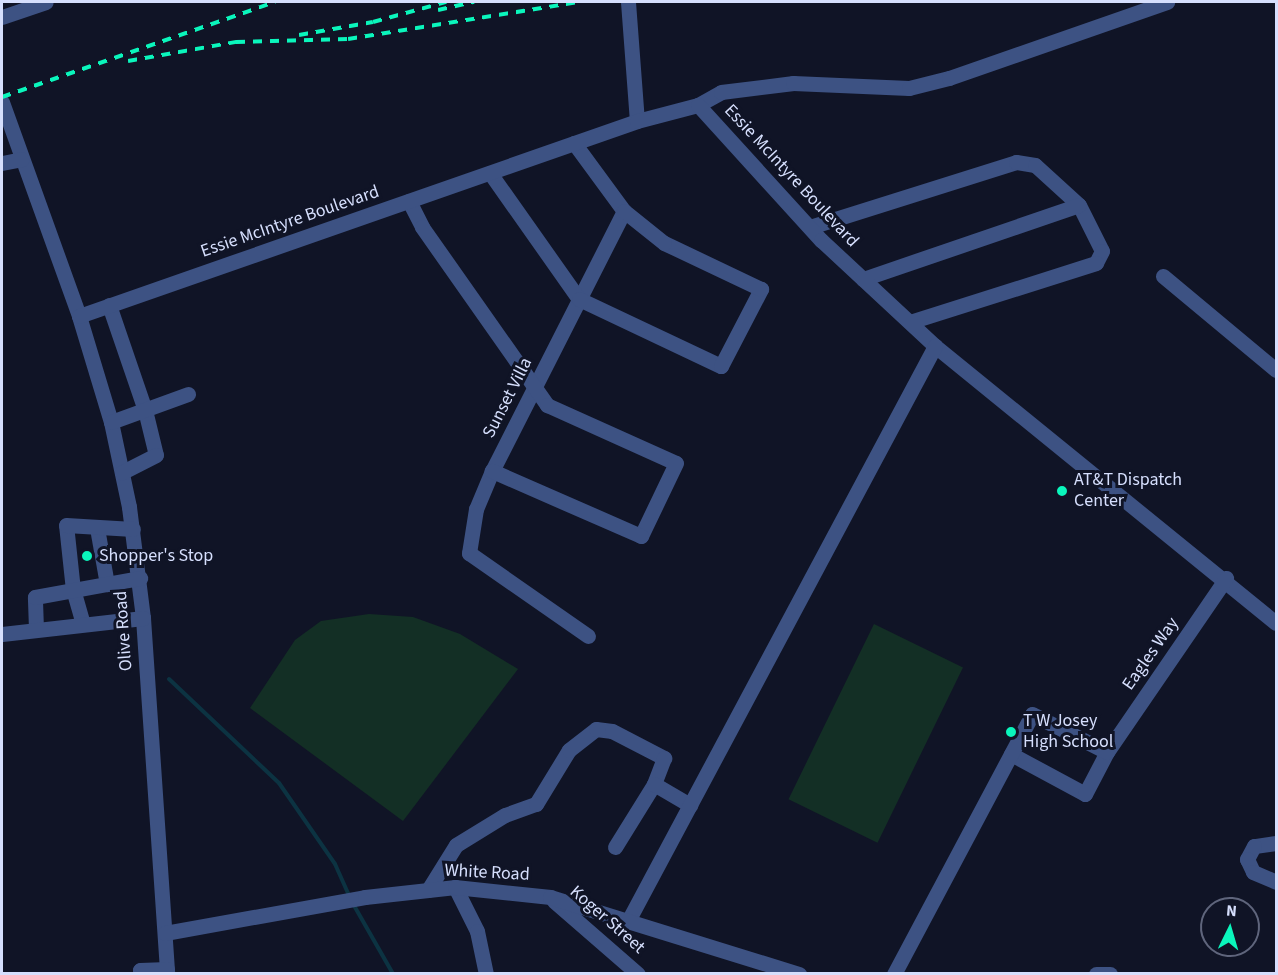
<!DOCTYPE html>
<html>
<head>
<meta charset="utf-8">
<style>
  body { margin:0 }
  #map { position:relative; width:1278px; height:975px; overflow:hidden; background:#101426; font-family:"Source Sans 3",sans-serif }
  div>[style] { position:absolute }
  .green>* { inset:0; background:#132f25; transform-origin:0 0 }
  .stream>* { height:4px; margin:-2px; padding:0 2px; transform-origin:2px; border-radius:2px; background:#0c3342 }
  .minor>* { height:15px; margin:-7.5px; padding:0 7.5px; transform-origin:7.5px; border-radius:7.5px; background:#3d5283 }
  .rail>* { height:4px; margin-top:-2px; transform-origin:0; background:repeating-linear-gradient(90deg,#0af6bc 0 9px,transparent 0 17px) }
  .dots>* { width:16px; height:16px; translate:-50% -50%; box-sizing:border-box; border:3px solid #101426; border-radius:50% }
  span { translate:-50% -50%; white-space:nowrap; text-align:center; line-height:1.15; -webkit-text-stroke:6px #101426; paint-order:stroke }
  .street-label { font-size:18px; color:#d6dffd }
  .poi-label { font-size:18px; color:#d6dffd }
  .left { translate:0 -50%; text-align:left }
  .frame { position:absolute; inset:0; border:3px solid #d6dffd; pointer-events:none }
  .north { position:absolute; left:1200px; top:897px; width:60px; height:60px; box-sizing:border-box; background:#101426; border:2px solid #5f657c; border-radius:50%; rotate:5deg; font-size:16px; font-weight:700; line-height:24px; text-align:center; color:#d6dffd }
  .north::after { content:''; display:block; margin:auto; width:21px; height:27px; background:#0af6bc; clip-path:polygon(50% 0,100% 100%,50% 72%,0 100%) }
</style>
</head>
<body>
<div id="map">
  <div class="green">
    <div style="clip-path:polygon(369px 614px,413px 617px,460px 634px,518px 669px,403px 821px,250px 708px,295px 640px,321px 621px)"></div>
    <div style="left:874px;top:624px;width:99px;height:195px;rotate:26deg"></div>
  </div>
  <div class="stream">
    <div style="left:169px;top:679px;width:151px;rotate:43.4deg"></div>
    <div style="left:279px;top:783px;width:98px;rotate:55.3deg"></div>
    <div style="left:335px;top:864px;width:34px;rotate:66deg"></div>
    <div style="left:352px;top:902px;width:83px;rotate:60.3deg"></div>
  </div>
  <div class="minor">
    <div style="left:628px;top:2px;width:119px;rotate:85.7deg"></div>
    <div style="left:2px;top:17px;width:46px;rotate:-18.8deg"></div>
    <div style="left:2px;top:102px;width:227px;rotate:70.2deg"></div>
    <div style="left:79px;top:316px;width:111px;rotate:73.2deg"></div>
    <div style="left:111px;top:422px;width:87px;rotate:78deg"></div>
    <div style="left:129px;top:507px;width:112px;rotate:82.8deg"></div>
    <div style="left:143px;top:618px;width:357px;rotate:86.1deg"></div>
    <div style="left:698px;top:105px;width:26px;rotate:-29deg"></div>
    <div style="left:721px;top:92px;width:73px;rotate:-7.1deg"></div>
    <div style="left:793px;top:83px;width:116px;rotate:2.5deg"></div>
    <div style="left:909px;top:88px;width:41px;rotate:-14deg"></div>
    <div style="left:949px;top:78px;width:231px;rotate:-19.2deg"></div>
    <div style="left:574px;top:143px;width:84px;rotate:53.7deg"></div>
    <div style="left:624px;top:211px;width:292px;rotate:116.9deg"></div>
    <div style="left:492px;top:471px;width:41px;rotate:112.8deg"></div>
    <div style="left:476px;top:509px;width:45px;rotate:99deg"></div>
    <div style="left:469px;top:553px;width:145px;rotate:34.9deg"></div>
    <div style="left:2px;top:163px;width:20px;rotate:-11deg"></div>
    <div style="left:490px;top:173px;width:154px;rotate:54.8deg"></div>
    <div style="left:579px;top:299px;width:157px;rotate:25.3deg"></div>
    <div style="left:721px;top:366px;width:87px;rotate:-62.5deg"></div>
    <div style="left:761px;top:289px;width:107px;rotate:-154.6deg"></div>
    <div style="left:664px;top:243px;width:51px;rotate:-141.3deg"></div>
    <div style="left:409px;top:201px;width:29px;rotate:63deg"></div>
    <div style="left:422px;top:227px;width:218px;rotate:54.9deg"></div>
    <div style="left:547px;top:405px;width:141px;rotate:24.2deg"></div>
    <div style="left:676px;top:463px;width:81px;rotate:115.6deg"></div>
    <div style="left:641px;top:536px;width:163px;rotate:-156.4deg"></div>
    <div style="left:810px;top:227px;width:216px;rotate:-17.5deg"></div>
    <div style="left:1016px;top:162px;width:19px;rotate:9deg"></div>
    <div style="left:1035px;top:165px;width:59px;rotate:42.3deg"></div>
    <div style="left:1079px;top:205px;width:51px;rotate:63.4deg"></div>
    <div style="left:1102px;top:251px;width:13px;rotate:117deg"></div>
    <div style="left:1096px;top:263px;width:195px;rotate:162.4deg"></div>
    <div style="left:1163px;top:276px;width:147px;rotate:39.8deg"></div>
    <div style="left:863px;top:279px;width:228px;rotate:-18.9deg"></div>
    <div style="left:109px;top:305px;width:111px;rotate:71.1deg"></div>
    <div style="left:145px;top:410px;width:46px;rotate:76.3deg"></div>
    <div style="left:156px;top:455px;width:38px;rotate:153deg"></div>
    <div style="left:79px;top:316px;width:591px;rotate:-19.26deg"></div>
    <div style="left:637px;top:121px;width:63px;rotate:-14.7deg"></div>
    <div style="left:698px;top:105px;width:183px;rotate:47.7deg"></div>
    <div style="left:821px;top:240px;width:156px;rotate:42.9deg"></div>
    <div style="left:935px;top:346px;width:439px;rotate:39.1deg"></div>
    <div style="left:111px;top:422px;width:82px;rotate:-20deg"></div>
    <div style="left:97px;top:528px;width:57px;rotate:79.9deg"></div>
    <div style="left:83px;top:624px;width:35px;rotate:-106deg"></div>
    <div style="left:73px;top:590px;width:65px;rotate:-96.1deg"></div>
    <div style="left:66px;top:525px;width:67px;rotate:3.4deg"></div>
    <div style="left:36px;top:629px;width:32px;rotate:-92deg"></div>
    <div style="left:35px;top:597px;width:107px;rotate:-10.3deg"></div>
    <div style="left:2px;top:634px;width:142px;rotate:-6.5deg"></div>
    <div style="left:1011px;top:754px;width:84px;rotate:28.4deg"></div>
    <div style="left:1085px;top:794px;width:47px;rotate:-62.4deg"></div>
    <div style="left:1107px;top:752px;width:211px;rotate:-55.6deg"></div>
    <div style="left:1276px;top:843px;width:22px;rotate:172deg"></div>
    <div style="left:1254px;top:846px;width:15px;rotate:118deg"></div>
    <div style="left:1247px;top:859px;width:14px;rotate:65deg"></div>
    <div style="left:1253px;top:872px;width:25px;rotate:23deg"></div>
    <div style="left:615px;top:847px;width:74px;rotate:-58.2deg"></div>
    <div style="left:455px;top:887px;width:49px;rotate:63.4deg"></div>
    <div style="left:477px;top:931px;width:44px;rotate:78.2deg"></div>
    <div style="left:428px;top:890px;width:53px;rotate:-58.1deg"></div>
    <div style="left:456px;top:845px;width:57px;rotate:-31.5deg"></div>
    <div style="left:505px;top:815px;width:33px;rotate:-20deg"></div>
    <div style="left:536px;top:804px;width:63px;rotate:-58.6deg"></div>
    <div style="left:569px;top:750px;width:34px;rotate:-38deg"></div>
    <div style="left:596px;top:729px;width:16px;rotate:7deg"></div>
    <div style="left:612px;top:731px;width:59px;rotate:27.4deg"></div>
    <div style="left:664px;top:758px;width:28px;rotate:111deg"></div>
    <div style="left:654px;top:784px;width:42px;rotate:30.3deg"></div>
    <div style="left:554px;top:901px;width:111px;rotate:41deg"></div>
    <div style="left:628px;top:921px;width:652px;rotate:-61.9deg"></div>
    <div style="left:165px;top:933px;width:203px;rotate:-10.2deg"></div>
    <div style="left:365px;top:897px;width:91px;rotate:-6.3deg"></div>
    <div style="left:455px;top:887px;width:96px;rotate:6deg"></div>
    <div style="left:550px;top:897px;width:261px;rotate:17.2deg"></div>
    <div style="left:141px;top:974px;width:4px;rotate:-104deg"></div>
    <div style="left:140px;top:970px;width:27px;rotate:-2deg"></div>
    <div style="left:894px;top:974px;width:294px;rotate:-62deg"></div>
    <div style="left:1032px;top:714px;width:84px;rotate:26.9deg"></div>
    <div style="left:1096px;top:974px;width:14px"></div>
  </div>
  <div class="rail">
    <div style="left:438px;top:10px;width:37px;rotate:-13deg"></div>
    <div style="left:299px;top:35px;width:75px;rotate:-10deg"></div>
    <div style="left:373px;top:22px;width:76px;rotate:-15.3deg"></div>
    <div style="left:128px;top:61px;width:110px;rotate:-10deg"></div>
    <div style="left:236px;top:42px;width:112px;rotate:-1.5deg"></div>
    <div style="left:348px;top:39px;width:233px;rotate:-9.1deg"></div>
    <div style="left:2px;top:97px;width:289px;rotate:-19.2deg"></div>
  </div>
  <div class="dots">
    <div style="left:1062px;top:491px;background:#0af6bc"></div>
    <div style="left:87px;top:556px;background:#0af6bc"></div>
    <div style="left:1011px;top:732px;background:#0af6bc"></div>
  </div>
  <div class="street-label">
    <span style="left:791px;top:176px;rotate:47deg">Essie McIntyre Boulevard</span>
    <span style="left:290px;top:222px;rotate:-19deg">Essie McIntyre Boulevard</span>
    <span style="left:508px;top:398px;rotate:-63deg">Sunset Villa</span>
    <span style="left:124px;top:631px;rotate:-94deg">Olive Road</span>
    <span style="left:1151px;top:654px;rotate:-55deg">Eagles Way</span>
    <span style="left:487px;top:873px;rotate:3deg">White Road</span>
    <span style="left:607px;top:920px;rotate:41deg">Koger Street</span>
  </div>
  <div class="poi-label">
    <span class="left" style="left:1074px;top:491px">AT&amp;T Dispatch<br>Center</span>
    <span class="left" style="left:99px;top:556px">Shopper's Stop</span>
    <span class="left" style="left:1023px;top:732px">T W Josey<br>High School</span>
  </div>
  <div class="frame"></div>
  <div class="north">N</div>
</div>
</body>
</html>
